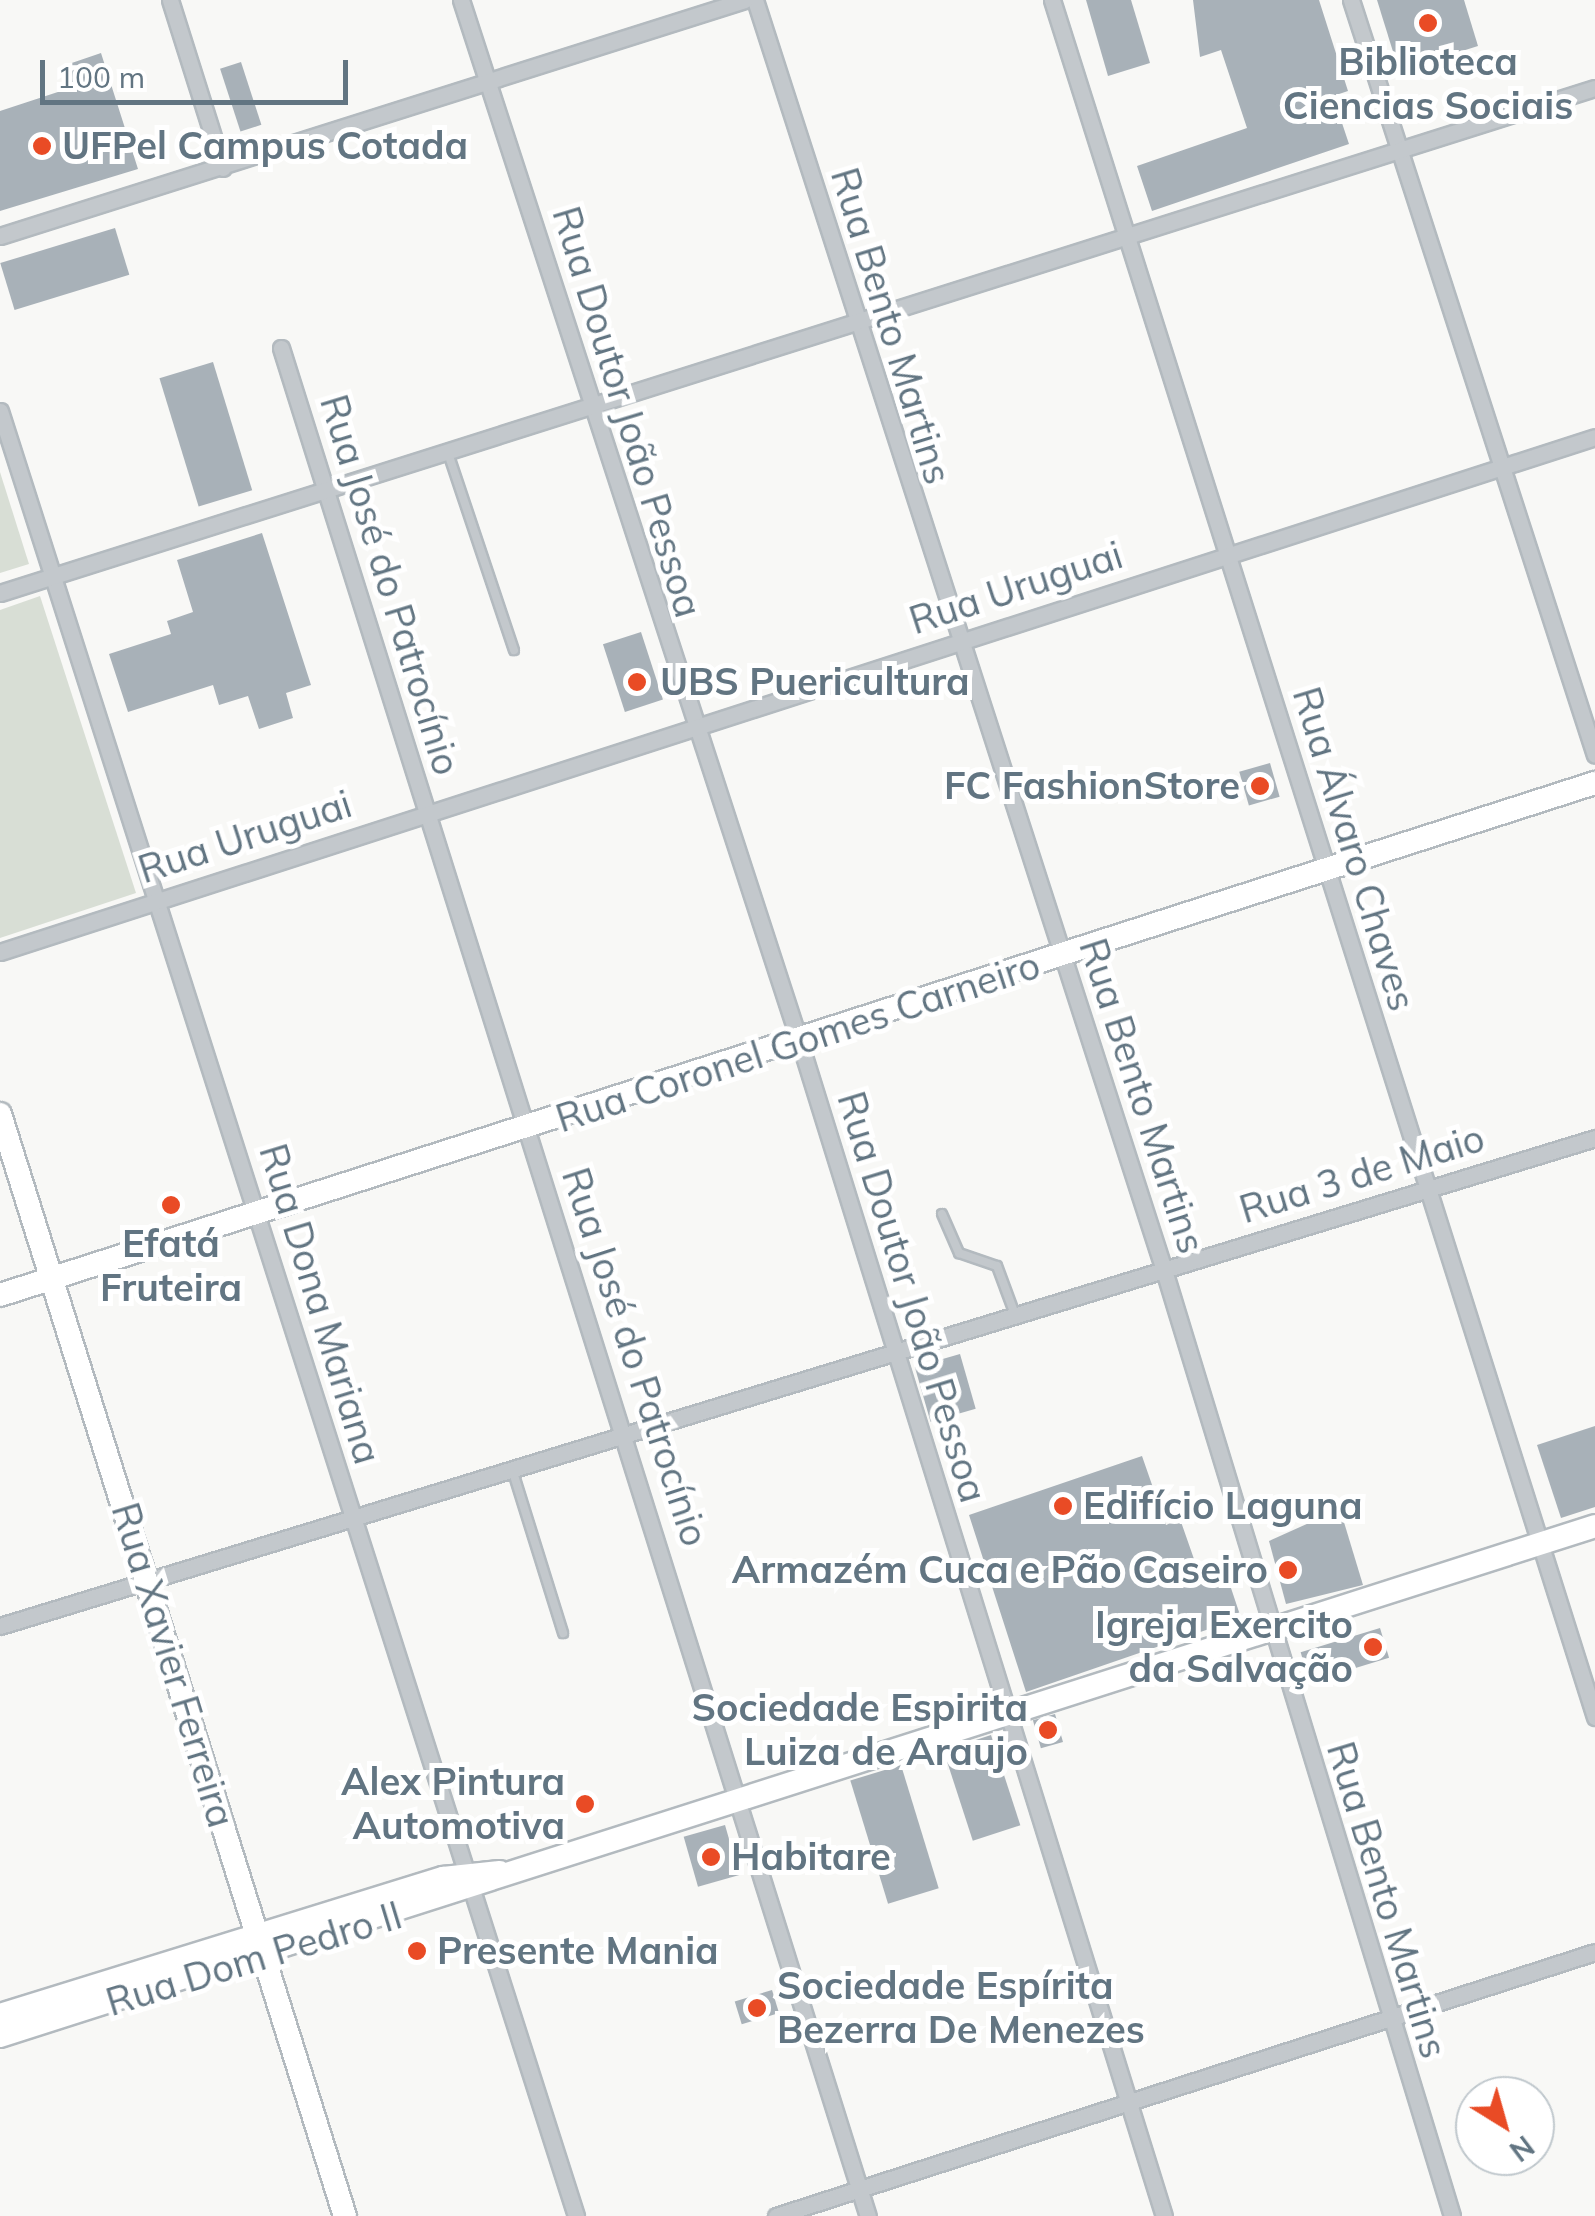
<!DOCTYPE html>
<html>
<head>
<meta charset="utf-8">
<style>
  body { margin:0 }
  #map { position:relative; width:1595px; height:2216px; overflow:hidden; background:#f8f8f6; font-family:Mulish,sans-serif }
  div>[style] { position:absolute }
  .green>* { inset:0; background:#d8ded5 }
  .building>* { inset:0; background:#a8b1b8; transform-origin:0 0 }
  .roads { filter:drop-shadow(2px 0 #b3babf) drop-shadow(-2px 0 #b3babf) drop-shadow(0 2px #b3babf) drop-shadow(0 -2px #b3babf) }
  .lane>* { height:8px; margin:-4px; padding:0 4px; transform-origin:4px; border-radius:4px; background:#c3c8cc }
  .street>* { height:15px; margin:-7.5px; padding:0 7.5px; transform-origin:7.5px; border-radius:7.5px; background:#c3c8cc }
  .secondary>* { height:22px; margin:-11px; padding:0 11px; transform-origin:11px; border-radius:11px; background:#fff }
  .dots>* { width:28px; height:28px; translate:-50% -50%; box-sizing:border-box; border:5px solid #fff; border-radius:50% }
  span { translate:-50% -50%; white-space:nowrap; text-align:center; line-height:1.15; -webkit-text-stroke:10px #fff; paint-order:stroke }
  .poi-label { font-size:38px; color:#627582; font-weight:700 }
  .left { translate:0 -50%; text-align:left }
  .right { translate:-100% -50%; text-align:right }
  .street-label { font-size:38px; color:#627582 }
  .north { position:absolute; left:1455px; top:2076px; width:100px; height:100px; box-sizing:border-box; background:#fff; border:2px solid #c0c8cd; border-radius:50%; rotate:143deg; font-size:28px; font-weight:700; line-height:40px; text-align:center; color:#627582 }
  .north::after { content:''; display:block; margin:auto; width:35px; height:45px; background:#e94b25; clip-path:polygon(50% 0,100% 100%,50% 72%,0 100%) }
  .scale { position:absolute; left:40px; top:60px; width:308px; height:45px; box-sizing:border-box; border:5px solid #627582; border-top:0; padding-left:12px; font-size:30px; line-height:35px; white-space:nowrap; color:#627582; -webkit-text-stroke:8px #fff; paint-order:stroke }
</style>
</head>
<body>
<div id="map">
  <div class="green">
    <div style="clip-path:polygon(0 472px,29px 564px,0 573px)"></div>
    <div style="clip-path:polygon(40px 596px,136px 893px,0 938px,0 610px)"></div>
  </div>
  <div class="building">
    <div style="clip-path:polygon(1086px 0,1131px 0,1150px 63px,1108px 76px)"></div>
    <div style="clip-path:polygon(1193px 0,1319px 0,1348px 91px,1333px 96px,1349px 144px,1152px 211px,1137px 166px,1247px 128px,1221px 50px,1200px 57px)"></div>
    <div style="clip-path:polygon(1377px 0,1464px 0,1478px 46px,1399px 71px)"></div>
    <div style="clip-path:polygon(101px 53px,138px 169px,0 211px,0 111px,67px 89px,60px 67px)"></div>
    <div style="left:241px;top:62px;width:66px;height:22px;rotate:72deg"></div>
    <div style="left:115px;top:228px;width:49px;height:120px;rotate:73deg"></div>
    <div style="left:213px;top:362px;width:134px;height:56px;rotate:73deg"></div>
    <div style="clip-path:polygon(262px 533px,311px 685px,286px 693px,293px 718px,259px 729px,248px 696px,219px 705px,213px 685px,128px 712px,109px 654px,171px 634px,167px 621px,193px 612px,177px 560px)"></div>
    <div style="left:641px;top:632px;width:71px;height:40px;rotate:72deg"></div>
    <div style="left:1270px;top:763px;width:35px;height:32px;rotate:74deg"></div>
    <div style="left:960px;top:1354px;width:57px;height:47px;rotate:74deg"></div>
    <div style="clip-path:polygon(1595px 1426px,1595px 1507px,1561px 1518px,1537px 1445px)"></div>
    <div style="clip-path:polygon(1142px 1456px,1166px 1525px,1180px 1519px,1201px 1579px,1225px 1570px,1241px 1618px,1026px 1692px,969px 1515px)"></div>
    <div style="clip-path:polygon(1340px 1509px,1363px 1585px,1286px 1604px,1269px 1541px)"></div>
    <div style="left:1380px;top:1628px;width:31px;height:83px;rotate:73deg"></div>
    <div style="left:1055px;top:1714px;width:29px;height:23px;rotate:74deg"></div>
    <div style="left:991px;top:1735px;width:95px;height:50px;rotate:72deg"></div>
    <div style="left:901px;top:1765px;width:129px;height:53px;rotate:73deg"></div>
    <div style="left:725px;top:1825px;width:52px;height:43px;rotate:74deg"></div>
    <div style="left:772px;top:1990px;width:24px;height:39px;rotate:73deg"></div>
  </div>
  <div class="roads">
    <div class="lane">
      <div style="left:448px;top:453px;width:208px;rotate:71.5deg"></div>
      <div style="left:942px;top:1214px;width:43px;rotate:66.4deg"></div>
      <div style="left:959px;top:1253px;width:40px;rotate:18.9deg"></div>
      <div style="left:997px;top:1266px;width:49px;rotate:69.7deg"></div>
      <div style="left:512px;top:1469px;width:172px;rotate:72.7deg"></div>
    </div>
    <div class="street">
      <div style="left:170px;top:0;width:176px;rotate:72.5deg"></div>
      <div style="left:461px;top:0;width:1094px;rotate:72deg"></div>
      <div style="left:799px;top:1040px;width:1231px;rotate:72.76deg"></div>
      <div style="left:755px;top:0;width:1331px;rotate:72.15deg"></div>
      <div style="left:1163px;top:1267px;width:992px;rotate:73.06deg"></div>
      <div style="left:1052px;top:0;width:1801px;rotate:72.45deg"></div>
      <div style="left:1351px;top:0;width:793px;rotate:72.09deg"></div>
      <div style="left:0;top:236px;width:781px;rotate:-17.58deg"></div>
      <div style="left:281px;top:348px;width:1958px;rotate:72.56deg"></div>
      <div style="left:0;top:411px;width:1895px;rotate:72.3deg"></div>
      <div style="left:0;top:593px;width:1673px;rotate:-17.57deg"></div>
      <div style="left:0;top:952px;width:1676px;rotate:-17.89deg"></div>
      <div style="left:0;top:1626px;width:1668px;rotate:-17.01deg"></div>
      <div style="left:776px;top:2216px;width:860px;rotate:-17.87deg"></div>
    </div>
    <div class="secondary">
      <div style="left:0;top:1114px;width:1155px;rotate:72.62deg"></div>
      <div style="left:0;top:1295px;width:1675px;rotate:-17.8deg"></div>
      <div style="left:0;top:2015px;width:464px;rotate:-17.2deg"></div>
      <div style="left:443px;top:1878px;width:57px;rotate:-6deg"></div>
      <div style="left:0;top:2036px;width:1675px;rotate:-17.73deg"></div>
    </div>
  </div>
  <div class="dots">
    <div style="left:1428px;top:23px;background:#e94b25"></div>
    <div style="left:42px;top:146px;background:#e94b25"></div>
    <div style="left:637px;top:682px;background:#e94b25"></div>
    <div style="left:1260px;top:786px;background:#e94b25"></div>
    <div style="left:171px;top:1205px;background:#e94b25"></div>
    <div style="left:1063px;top:1506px;background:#e94b25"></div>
    <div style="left:1288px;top:1570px;background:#e94b25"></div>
    <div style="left:1373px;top:1647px;background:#e94b25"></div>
    <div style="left:1048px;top:1730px;background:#e94b25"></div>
    <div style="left:585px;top:1804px;background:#e94b25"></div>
    <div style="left:711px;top:1857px;background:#e94b25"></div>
    <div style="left:417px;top:1951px;background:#e94b25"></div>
    <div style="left:757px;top:2008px;background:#e94b25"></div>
  </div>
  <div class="poi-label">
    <span style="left:1428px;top:84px">Biblioteca<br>Ciencias Sociais</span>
    <span class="left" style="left:62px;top:146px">UFPel Campus Cotada</span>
    <span class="left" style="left:660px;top:682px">UBS Puericultura</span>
    <span class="right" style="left:1240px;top:786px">FC FashionStore</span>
    <span style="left:171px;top:1266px">Efatá<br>Fruteira</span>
    <span class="left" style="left:1083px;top:1506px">Edifício Laguna</span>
    <span class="right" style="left:1268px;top:1570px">Armazém Cuca e Pão Caseiro</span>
    <span class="right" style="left:1353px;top:1647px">Igreja Exercito<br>da Salvação</span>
    <span class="right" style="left:1028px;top:1730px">Sociedade Espirita<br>Luiza de Araujo</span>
    <span class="right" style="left:565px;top:1804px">Alex Pintura<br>Automotiva</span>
    <span class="left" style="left:731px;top:1857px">Habitare</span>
    <span class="left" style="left:437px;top:1951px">Presente Mania</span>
    <span class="left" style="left:777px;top:2008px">Sociedade Espírita<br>Bezerra De Menezes</span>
  </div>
  <div class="street-label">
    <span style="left:891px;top:326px;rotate:73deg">Rua Bento Martins</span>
    <span style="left:627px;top:412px;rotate:73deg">Rua Doutor João Pessoa</span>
    <span style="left:390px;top:585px;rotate:73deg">Rua José do Patrocínio</span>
    <span style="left:1016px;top:588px;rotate:-18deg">Rua Uruguai</span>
    <span style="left:245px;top:837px;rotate:-18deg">Rua Uruguai</span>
    <span style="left:1354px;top:849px;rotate:73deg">Rua Álvaro Chaves</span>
    <span style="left:798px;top:1042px;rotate:-18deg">Rua Coronel Gomes Carneiro</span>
    <span style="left:1142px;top:1096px;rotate:72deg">Rua Bento Martins</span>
    <span style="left:1362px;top:1174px;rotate:-17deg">Rua 3 de Maio</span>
    <span style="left:912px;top:1297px;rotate:73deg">Rua Doutor João Pessoa</span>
    <span style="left:320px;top:1304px;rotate:73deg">Rua Dona Mariana</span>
    <span style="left:635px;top:1357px;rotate:72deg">Rua José do Patrocínio</span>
    <span style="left:173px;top:1665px;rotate:73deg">Rua Xavier Ferreira</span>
    <span style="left:1387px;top:1900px;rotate:73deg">Rua Bento Martins</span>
    <span style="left:254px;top:1959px;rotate:-17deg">Rua Dom Pedro II</span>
  </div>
  <div class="north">N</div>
  <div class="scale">100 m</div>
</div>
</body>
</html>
